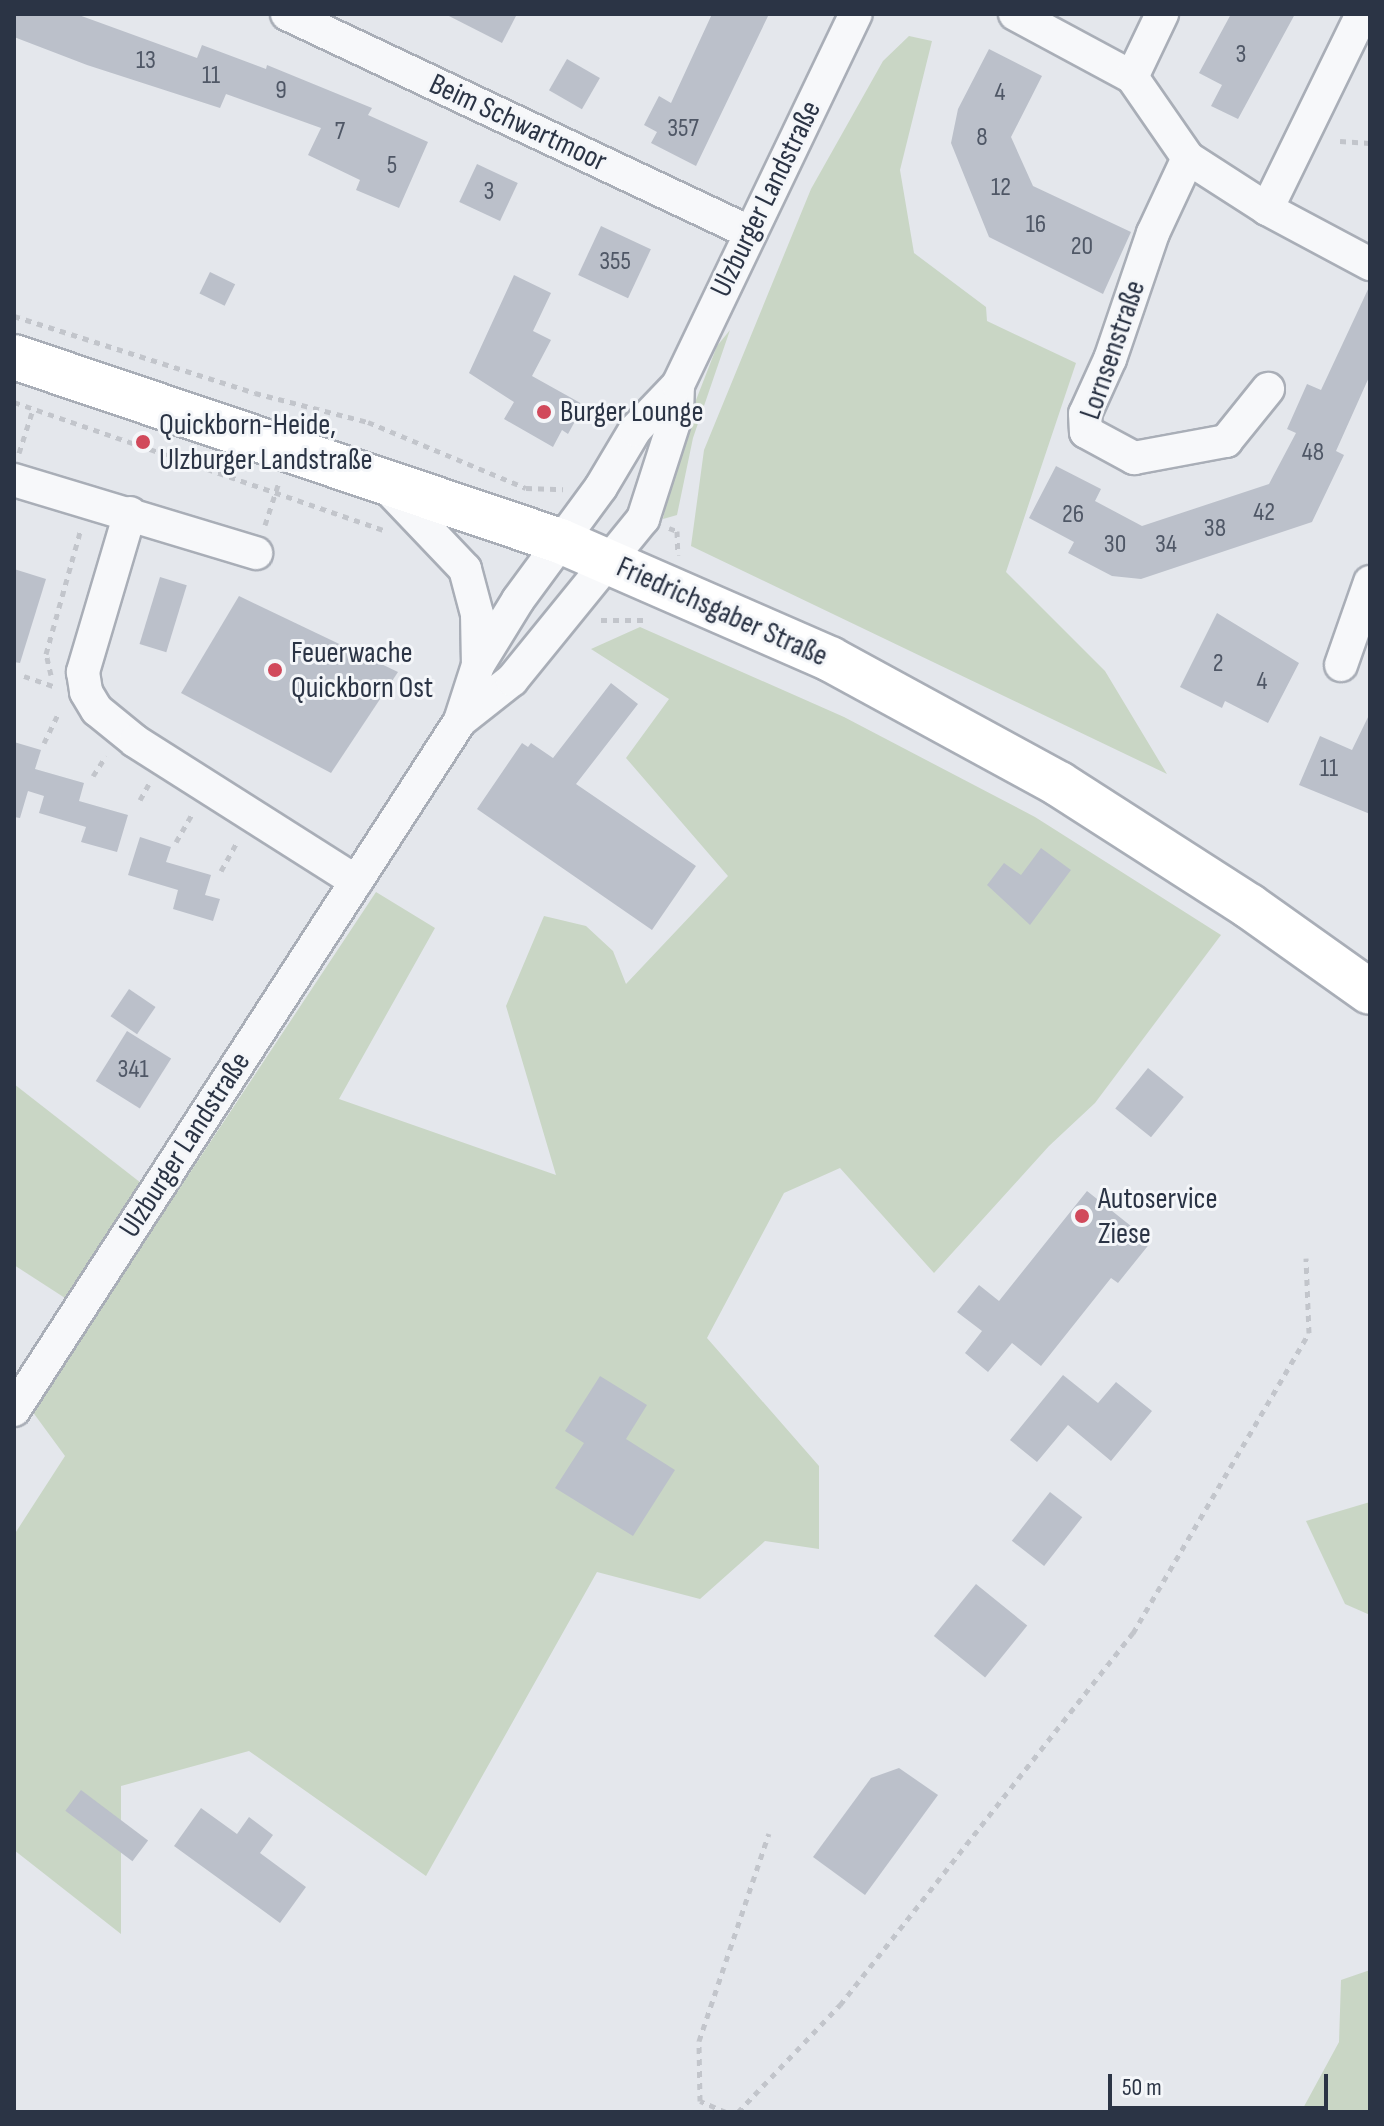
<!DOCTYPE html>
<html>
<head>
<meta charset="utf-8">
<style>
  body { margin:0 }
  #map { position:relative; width:1384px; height:2126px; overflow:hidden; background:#e4e7ec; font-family:"Sofia Sans Condensed",sans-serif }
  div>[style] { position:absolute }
  .green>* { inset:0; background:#c9d6c5 }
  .building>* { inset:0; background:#bbc0ca; transform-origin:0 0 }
  .path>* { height:5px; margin-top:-2.5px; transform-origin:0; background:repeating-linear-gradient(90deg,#c2c5cb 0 6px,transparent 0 12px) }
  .roads { filter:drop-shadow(2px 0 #a9aeb7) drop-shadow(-2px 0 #a9aeb7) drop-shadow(0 2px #a9aeb7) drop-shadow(0 -2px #a9aeb7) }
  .street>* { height:32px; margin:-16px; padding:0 16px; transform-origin:16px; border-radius:16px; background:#f7f8fa }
  .primary>* { height:44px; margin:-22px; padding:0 22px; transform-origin:22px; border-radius:22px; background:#fff }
  .dots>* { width:22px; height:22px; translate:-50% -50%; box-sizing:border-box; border:4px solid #f4f6f9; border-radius:50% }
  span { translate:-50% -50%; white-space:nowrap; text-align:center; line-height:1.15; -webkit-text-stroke:6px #f4f6f9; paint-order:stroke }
  .number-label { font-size:26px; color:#4f5766 }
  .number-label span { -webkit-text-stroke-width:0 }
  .street-label { font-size:30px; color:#2b3445 }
  .poi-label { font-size:30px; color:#2b3445 }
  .left { translate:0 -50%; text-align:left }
  .frame { position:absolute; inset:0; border:16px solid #2b3445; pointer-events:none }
  .scale { position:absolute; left:1108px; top:2074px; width:220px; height:36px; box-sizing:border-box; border:4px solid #2b3445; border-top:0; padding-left:10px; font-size:24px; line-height:28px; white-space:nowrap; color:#2b3445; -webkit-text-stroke:6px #f4f6f9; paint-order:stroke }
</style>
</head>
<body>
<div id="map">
  <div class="green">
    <div style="clip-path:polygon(909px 36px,932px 41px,900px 170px,914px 253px,986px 307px,987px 321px,1076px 363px,1006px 572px,1105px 671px,1167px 774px,691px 546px,704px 450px,811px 189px,883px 61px)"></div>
    <div style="clip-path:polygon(730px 330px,693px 438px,677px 515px,663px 519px,677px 449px,717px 346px)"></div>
    <div style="clip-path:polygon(640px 627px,844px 717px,1035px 817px,1221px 935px,1095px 1103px,1049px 1146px,934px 1273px,840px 1168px,784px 1193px,707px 1338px,819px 1466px,819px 1549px,765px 1541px,700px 1599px,597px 1572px,426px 1876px,249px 1751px,121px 1786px,121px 1934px,14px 1850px,14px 1535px,65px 1456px,32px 1411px,376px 892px,435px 928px,339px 1099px,556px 1175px,506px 1006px,544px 916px,586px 926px,613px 951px,626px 984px,728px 876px,626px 758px,669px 699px,591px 649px)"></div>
    <div style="clip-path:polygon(14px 1084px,141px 1183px,65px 1298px,14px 1265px)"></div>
    <div style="clip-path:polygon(1370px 1502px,1370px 1615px,1345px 1604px,1306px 1521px)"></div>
    <div style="clip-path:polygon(1370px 1970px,1370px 2112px,1301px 2112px,1339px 2042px,1341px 1980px)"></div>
  </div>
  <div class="building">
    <div style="clip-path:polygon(14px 14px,76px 14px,197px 58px,202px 45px,266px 69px,267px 65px,372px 108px,368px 115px,428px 142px,399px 208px,356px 190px,360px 180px,308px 155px,321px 128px,226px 94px,220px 108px,87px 65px,14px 37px)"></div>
    <div style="clip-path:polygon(445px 14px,517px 14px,502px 43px)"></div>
    <div style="clip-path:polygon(712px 14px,769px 14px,696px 166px,651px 143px,657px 132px,644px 125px,659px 96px,671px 103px)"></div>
    <div style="clip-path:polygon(1231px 14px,1295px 14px,1238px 119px,1211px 106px,1222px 85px,1199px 73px)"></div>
    <div style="clip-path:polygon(989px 49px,1042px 76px,1011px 137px,1033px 186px,1131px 232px,1103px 294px,989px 237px,951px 143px,958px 109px)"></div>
    <div style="left:567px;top:59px;width:38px;height:36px;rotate:30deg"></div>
    <div style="left:477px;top:164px;width:45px;height:42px;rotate:25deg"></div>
    <div style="left:601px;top:226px;width:55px;height:54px;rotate:25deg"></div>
    <div style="left:210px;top:272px;width:28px;height:24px;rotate:26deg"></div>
    <div style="clip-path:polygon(514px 275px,551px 293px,533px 331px,551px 340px,532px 376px,584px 405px,568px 434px,562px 430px,553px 447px,504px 419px,514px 402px,469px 373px)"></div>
    <div style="clip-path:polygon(1370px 285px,1370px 375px,1336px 451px,1344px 455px,1312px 522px,1141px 579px,1112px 576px,1068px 553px,1074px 542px,1029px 518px,1056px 466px,1101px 489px,1095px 501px,1142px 526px,1269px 484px,1296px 433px,1287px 429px,1307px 384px,1321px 390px)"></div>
    <div style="clip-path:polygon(14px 569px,46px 579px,20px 663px,14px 662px)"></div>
    <div style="left:160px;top:577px;width:28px;height:70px;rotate:17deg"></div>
    <div style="clip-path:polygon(239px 596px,398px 672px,331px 773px,181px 693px)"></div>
    <div style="clip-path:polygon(1217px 613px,1299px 663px,1268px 723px,1225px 701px,1222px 708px,1180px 687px)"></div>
    <div style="clip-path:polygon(611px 683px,638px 704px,576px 784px,696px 866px,652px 930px,477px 809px,522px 743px,528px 747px,531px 743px,553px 758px)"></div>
    <div style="clip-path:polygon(1370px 713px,1370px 814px,1299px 785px,1320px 736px,1352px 750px)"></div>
    <div style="clip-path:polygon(14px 742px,41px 750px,35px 769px,84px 783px,79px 801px,128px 815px,117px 852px,81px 842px,86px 827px,39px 813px,44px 796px,28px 791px,20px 818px,14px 817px)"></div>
    <div style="clip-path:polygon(140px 837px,171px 847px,166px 862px,211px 875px,205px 895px,220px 899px,213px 921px,173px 909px,178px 890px,128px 875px)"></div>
    <div style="clip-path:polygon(1041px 848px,1071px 870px,1030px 925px,987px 885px,1004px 863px,1021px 875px)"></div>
    <div style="left:129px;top:989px;width:32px;height:33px;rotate:34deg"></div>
    <div style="left:127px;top:1031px;width:52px;height:59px;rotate:32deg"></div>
    <div style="left:1148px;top:1068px;width:46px;height:52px;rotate:39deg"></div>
    <div style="clip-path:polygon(1087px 1191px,1151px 1242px,1118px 1283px,1111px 1278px,1041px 1366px,1012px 1343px,988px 1372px,965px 1353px,982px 1331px,957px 1312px,979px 1285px,999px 1301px)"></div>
    <div style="clip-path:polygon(1063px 1375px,1098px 1403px,1116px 1382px,1152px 1411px,1111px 1461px,1068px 1425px,1037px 1462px,1010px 1440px)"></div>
    <div style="clip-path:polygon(600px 1376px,647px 1405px,626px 1439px,675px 1470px,633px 1536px,555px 1488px,584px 1443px,565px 1431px)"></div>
    <div style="left:1050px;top:1492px;width:41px;height:62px;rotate:38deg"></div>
    <div style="left:976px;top:1584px;width:66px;height:67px;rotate:39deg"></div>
    <div style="clip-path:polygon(899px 1768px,938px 1795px,865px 1895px,813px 1857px,871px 1778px)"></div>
    <div style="left:81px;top:1790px;width:84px;height:26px;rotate:37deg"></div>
    <div style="clip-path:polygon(201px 1808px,237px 1834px,249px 1817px,273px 1835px,260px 1853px,306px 1887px,280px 1923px,174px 1846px)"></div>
  </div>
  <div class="path">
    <div style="left:1340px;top:141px;width:30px;rotate:4deg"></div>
    <div style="left:14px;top:316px;width:253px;rotate:17.7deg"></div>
    <div style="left:255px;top:393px;width:117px;rotate:14.4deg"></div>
    <div style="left:368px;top:422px;width:171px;rotate:22.7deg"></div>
    <div style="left:526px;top:488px;width:37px;rotate:2deg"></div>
    <div style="left:14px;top:402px;width:392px;rotate:19.1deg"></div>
    <div style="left:19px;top:453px;width:46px;rotate:-72.3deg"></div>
    <div style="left:265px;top:525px;width:45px;rotate:-72deg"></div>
    <div style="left:669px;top:528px;width:9px;rotate:21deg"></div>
    <div style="left:677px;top:531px;width:24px;rotate:88deg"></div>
    <div style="left:601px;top:620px;width:43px"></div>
    <div style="left:51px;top:675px;width:22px;rotate:-103deg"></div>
    <div style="left:46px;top:654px;width:127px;rotate:-74.4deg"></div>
    <div style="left:24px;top:676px;width:31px;rotate:19deg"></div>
    <div style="left:44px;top:743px;width:34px;rotate:-64deg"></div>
    <div style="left:93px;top:776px;width:24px;rotate:-57deg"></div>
    <div style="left:140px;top:800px;width:18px;rotate:-61deg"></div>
    <div style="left:176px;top:842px;width:34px;rotate:-60deg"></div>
    <div style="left:221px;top:871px;width:35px;rotate:-61deg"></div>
    <div style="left:726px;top:2112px;width:28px;rotate:-157deg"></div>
    <div style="left:700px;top:2101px;width:60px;rotate:-91deg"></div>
    <div style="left:699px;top:2041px;width:219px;rotate:-71.4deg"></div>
    <div style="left:738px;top:2112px;width:148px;rotate:-46.4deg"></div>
    <div style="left:840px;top:2005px;width:474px;rotate:-51.8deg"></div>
    <div style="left:1133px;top:1633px;width:348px;rotate:-59.6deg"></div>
    <div style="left:1309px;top:1333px;width:75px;rotate:-92.3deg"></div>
  </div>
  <div class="roads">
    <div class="street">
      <div style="left:287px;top:14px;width:511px;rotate:25.26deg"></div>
      <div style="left:1015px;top:14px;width:133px;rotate:28.3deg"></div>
      <div style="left:1132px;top:77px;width:98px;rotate:55.3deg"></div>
      <div style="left:1188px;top:158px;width:94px;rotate:32.8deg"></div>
      <div style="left:1267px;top:209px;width:117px;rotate:28.1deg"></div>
      <div style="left:1132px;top:77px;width:70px;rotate:-64.5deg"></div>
      <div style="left:1188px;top:158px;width:83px;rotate:115deg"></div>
      <div style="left:1153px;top:233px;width:133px;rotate:108.8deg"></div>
      <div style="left:1110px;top:359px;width:60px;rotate:114.4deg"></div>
      <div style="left:1085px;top:414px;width:18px;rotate:87deg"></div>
      <div style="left:1086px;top:432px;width:55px;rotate:28.4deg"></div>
      <div style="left:1134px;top:458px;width:94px;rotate:-10.5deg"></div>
      <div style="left:1226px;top:441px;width:67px;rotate:-51.1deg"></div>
      <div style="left:1267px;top:209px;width:217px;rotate:-64deg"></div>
      <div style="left:14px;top:480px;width:253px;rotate:16.8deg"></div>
      <div style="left:385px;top:485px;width:116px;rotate:46.4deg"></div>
      <div style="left:465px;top:569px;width:47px;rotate:75.1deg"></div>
      <div style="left:477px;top:614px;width:50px;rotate:88.9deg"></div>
      <div style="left:130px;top:513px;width:166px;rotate:106.5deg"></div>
      <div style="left:83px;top:672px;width:20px;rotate:81deg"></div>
      <div style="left:86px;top:692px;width:21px;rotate:59deg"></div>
      <div style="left:97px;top:710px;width:49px;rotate:39.2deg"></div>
      <div style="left:135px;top:741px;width:262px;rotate:32.4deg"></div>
      <div style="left:1341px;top:665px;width:88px;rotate:-70.7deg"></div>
      <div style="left:460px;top:721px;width:66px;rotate:-38.3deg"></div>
      <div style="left:512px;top:680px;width:208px;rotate:-50.9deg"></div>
      <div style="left:643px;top:519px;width:111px;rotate:-72.2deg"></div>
      <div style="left:677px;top:413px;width:28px;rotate:-88deg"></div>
      <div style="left:14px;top:1410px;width:821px;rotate:-57.08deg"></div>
      <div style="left:460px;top:721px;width:59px;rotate:-72.2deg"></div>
      <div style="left:478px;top:665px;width:76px;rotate:-58.4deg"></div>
      <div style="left:518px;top:600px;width:140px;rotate:-53.7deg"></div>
      <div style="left:601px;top:487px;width:66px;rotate:-59.2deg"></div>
      <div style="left:635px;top:430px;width:62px;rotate:-46.3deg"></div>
      <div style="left:678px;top:385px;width:411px;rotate:-64.4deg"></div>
    </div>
    <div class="primary">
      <div style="left:14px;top:357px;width:576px;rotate:18.62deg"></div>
      <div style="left:560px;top:541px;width:295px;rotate:23.6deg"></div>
      <div style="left:830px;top:659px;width:261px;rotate:28.6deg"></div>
      <div style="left:1059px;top:784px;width:226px;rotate:32.7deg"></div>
      <div style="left:1249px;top:906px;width:148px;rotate:35.4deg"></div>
    </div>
  </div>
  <div class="dots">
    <div style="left:544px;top:412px;background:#d1495b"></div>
    <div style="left:143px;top:442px;background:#d1495b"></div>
    <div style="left:275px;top:670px;background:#d1495b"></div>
    <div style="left:1082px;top:1216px;background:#d1495b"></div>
  </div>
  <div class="number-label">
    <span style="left:1241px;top:55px">3</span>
    <span style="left:146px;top:61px">13</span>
    <span style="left:211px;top:76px">11</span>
    <span style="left:281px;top:91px">9</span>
    <span style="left:1000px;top:93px">4</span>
    <span style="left:683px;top:129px">357</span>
    <span style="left:340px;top:132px">7</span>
    <span style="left:982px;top:138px">8</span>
    <span style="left:392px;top:166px">5</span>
    <span style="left:1001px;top:188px">12</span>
    <span style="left:489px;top:192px">3</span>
    <span style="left:1036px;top:225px">16</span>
    <span style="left:1082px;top:247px">20</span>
    <span style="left:615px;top:262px">355</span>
    <span style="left:1313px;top:453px">48</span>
    <span style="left:1264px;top:513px">42</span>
    <span style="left:1073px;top:515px">26</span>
    <span style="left:1215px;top:529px">38</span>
    <span style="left:1115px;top:545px">30</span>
    <span style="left:1166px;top:545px">34</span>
    <span style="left:1218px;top:664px">2</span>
    <span style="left:1262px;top:682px">4</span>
    <span style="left:1329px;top:769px">11</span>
    <span style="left:133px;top:1070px">341</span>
  </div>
  <div class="street-label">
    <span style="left:518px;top:123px;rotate:25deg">Beim Schwartmoor</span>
    <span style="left:766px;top:199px;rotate:-64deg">Ulzburger Landstraße</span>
    <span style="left:1113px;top:350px;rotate:-71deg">Lornsenstraße</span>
    <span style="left:722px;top:612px;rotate:24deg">Friedrichsgaber Straße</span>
    <span style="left:185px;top:1145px;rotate:-57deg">Ulzburger Landstraße</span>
  </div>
  <div class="poi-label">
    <span class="left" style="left:560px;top:412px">Burger Lounge</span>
    <span class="left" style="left:159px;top:442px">Quickborn-Heide,<br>Ulzburger Landstraße</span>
    <span class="left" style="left:291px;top:670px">Feuerwache<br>Quickborn Ost</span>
    <span class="left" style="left:1098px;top:1216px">Autoservice<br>Ziese</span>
  </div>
  <div class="frame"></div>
  <div class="scale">50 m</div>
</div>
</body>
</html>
